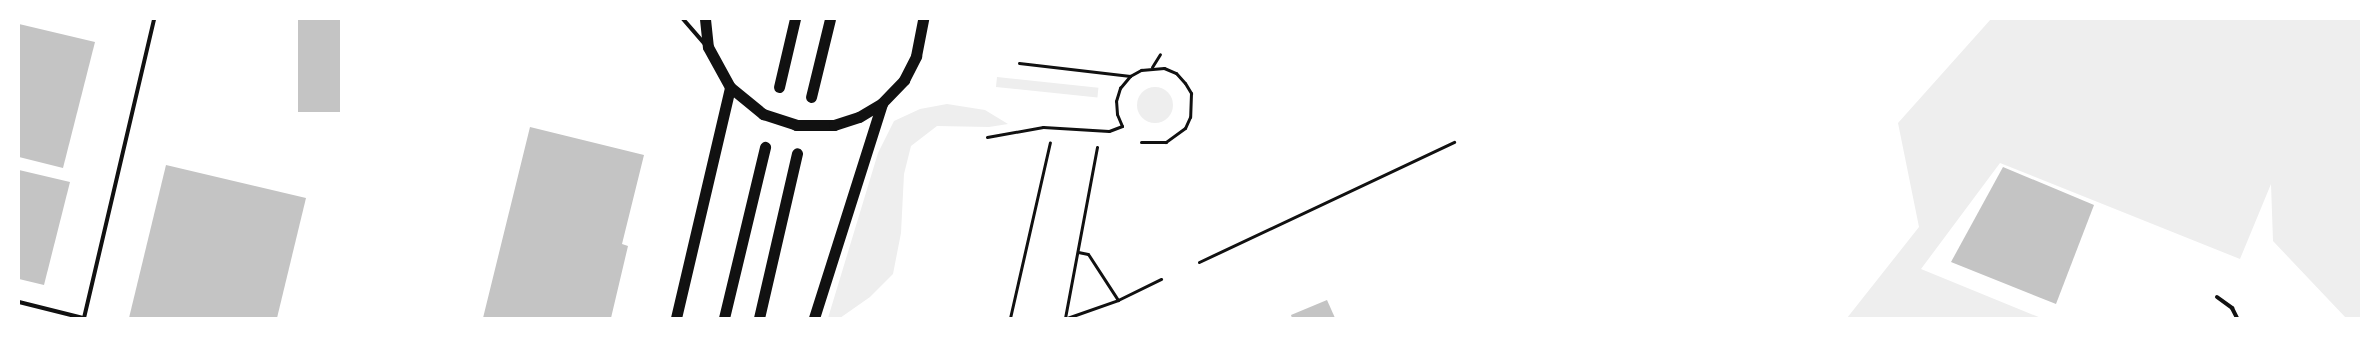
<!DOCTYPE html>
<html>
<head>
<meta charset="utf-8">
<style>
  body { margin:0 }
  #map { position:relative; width:2380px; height:337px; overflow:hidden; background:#fff; font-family:"IBM Plex Sans",sans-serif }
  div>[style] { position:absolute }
  .green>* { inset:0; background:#eee; transform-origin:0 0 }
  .round { border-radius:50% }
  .building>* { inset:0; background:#c4c4c4; transform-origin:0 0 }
  .service>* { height:3px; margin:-1.5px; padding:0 1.5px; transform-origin:1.5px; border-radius:1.5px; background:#111 }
  .minor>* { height:4px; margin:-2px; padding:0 2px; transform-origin:2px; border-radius:2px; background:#111 }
  .trunk>* { height:11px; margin:-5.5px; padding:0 5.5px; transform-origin:5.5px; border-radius:5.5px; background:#111 }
  span { translate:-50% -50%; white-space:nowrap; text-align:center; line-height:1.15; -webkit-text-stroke:3px #fff; paint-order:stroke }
  .frame { position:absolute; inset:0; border:20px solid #fff; pointer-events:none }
</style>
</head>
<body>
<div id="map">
  <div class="green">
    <div style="clip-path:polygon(1991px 19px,2361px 19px,2361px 318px,2346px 318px,2273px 241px,2271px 184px,2240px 259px,2000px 163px,1921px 269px,2041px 318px,1847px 318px,1919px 227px,1898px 123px)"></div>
    <div style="left:997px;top:77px;width:102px;height:10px;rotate:6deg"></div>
    <div class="round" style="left:1137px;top:87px;width:36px;height:36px"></div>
    <div style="clip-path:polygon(947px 104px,985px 110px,1008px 124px,989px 127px,937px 126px,911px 146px,904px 174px,901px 233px,893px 274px,870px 297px,840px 318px,828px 318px,878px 153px,894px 121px,920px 109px)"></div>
  </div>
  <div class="building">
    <div style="left:298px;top:19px;width:42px;height:93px"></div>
    <div style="clip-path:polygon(19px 24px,95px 42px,63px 168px,19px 157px)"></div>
    <div style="clip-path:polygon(530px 127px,644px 155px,622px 244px,628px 246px,611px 318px,483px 318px)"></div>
    <div style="clip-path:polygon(166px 165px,306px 198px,277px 318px,129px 318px)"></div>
    <div style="clip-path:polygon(2003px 167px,2094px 205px,2056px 304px,1951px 262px)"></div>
    <div style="clip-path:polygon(19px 170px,70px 182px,44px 285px,19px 279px)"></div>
    <div style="clip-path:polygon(1327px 300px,1335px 318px,1292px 318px,1291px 315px)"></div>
  </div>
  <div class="service">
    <div style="left:1019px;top:63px;width:112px;rotate:6.7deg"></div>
    <div style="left:1152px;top:67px;width:15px;rotate:-58deg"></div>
    <div style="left:987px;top:137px;width:57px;rotate:-10.1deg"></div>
    <div style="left:1043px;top:127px;width:66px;rotate:3.5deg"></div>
    <div style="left:1109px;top:131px;width:14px;rotate:-21deg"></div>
    <div style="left:1122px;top:126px;width:13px;rotate:-113deg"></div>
    <div style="left:1117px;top:114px;width:13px;rotate:-94deg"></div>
    <div style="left:1116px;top:101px;width:14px;rotate:-73deg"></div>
    <div style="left:1120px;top:88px;width:16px;rotate:-50deg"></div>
    <div style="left:1130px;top:76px;width:13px;rotate:-29deg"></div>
    <div style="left:1141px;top:70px;width:23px;rotate:-5deg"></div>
    <div style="left:1164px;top:68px;width:13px;rotate:23deg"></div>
    <div style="left:1176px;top:73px;width:13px;rotate:48deg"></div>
    <div style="left:1185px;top:83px;width:12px;rotate:59deg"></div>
    <div style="left:1191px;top:93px;width:24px;rotate:92deg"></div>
    <div style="left:1190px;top:117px;width:12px;rotate:114deg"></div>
    <div style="left:1185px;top:128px;width:24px;rotate:144deg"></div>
    <div style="left:1166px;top:142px;width:25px;rotate:180deg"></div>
    <div style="left:1078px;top:252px;width:10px;rotate:11deg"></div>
    <div style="left:1088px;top:254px;width:55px;rotate:56.9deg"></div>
    <div style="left:1199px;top:262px;width:282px;rotate:-25.2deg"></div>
    <div style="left:1010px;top:318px;width:180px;rotate:-77.2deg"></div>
    <div style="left:1065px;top:318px;width:174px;rotate:-79.4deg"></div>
    <div style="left:1067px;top:318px;width:54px;rotate:-19.4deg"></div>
    <div style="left:1118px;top:300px;width:48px;rotate:-26deg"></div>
  </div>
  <div class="minor">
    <div style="left:683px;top:19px;width:33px;rotate:49deg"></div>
    <div style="left:2217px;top:297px;width:19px;rotate:36deg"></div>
    <div style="left:2232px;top:308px;width:11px;rotate:63deg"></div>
    <div style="left:19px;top:302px;width:66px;rotate:14deg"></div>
    <div style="left:84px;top:318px;width:307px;rotate:-76.8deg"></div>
  </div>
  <div class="trunk">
    <div style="left:705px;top:19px;width:28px;rotate:84deg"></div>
    <div style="left:708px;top:47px;width:46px;rotate:61.2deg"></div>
    <div style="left:730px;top:87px;width:43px;rotate:39.3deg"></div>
    <div style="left:763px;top:114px;width:35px;rotate:18deg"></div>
    <div style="left:796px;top:125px;width:38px"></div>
    <div style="left:834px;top:125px;width:26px;rotate:-18deg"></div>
    <div style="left:859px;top:117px;width:27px;rotate:-31deg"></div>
    <div style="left:882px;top:103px;width:32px;rotate:-46deg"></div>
    <div style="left:904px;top:80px;width:27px;rotate:-63deg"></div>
    <div style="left:916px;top:56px;width:38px;rotate:-79deg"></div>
    <div style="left:779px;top:87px;width:70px;rotate:-76.8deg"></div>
    <div style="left:811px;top:97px;width:80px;rotate:-76.3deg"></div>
    <div style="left:676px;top:318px;width:237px;rotate:-76.8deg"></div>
    <div style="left:724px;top:318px;width:176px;rotate:-76.5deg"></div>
    <div style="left:759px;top:318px;width:169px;rotate:-77deg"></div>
    <div style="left:814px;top:318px;width:225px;rotate:-72.4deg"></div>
  </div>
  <div class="frame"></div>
</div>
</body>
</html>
